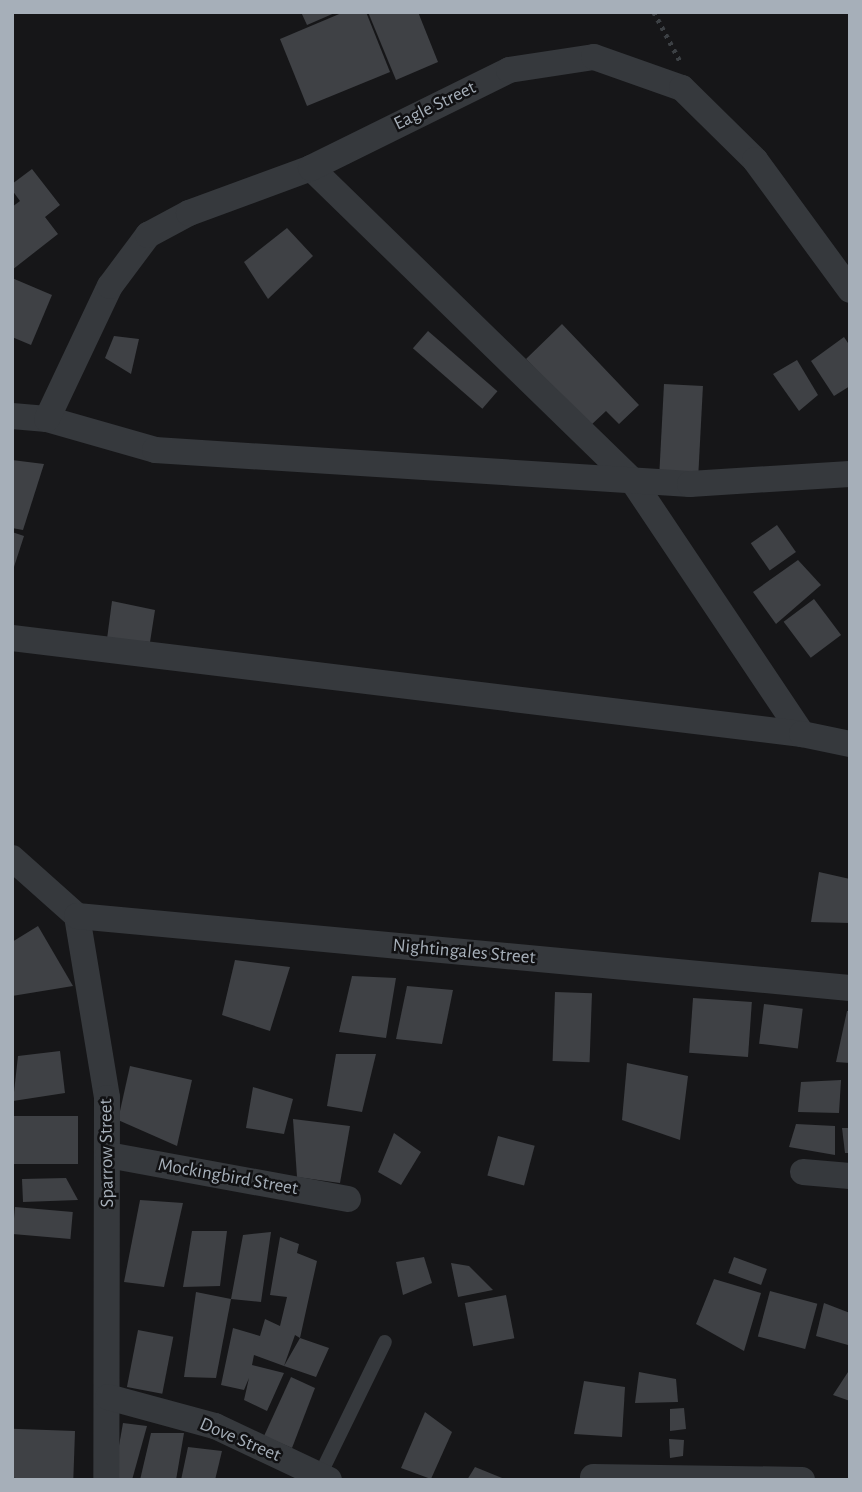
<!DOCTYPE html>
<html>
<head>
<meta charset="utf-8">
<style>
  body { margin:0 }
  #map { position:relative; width:862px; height:1492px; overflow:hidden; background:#161618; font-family:"Alegreya Sans",sans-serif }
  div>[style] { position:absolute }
  .building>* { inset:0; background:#3f4145; transform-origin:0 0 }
  .path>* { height:4.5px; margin-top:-2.25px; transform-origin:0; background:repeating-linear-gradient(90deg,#3c4044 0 3.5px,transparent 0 8.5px) }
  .lane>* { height:14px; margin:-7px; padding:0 7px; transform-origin:7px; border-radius:7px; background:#36393d }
  .street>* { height:26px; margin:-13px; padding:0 13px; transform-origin:13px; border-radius:13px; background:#36393d }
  span { translate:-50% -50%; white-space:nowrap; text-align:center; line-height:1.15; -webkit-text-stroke:5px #111113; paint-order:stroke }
  .street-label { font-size:19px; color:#a6afb9 }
  .frame { position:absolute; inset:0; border:14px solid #a6afb9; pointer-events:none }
</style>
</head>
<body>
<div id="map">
  <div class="building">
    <div style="clip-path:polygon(301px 12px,337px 12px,307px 25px)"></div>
    <div style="clip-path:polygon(344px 12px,366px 12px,390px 72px,307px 106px,280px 39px)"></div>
    <div style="clip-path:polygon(368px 12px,418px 12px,438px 62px,396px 80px)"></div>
    <div style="clip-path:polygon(32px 169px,60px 205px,45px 217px,58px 234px,12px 270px,12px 207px,20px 201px,12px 190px,12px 184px)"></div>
    <div style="clip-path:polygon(287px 228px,313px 256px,268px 299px,244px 262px)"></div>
    <div style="clip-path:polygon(12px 278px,52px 295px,31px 345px,12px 337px)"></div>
    <div style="clip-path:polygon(562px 324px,639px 405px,619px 424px,606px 411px,590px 426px,526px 359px)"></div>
    <div style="left:428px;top:331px;width:92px;height:23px;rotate:41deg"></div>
    <div style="clip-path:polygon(114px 336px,139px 339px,131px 374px,105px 358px)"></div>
    <div style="clip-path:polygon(844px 337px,850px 346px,850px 386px,834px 396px,811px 361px)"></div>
    <div style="clip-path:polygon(797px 360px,818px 395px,799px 411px,773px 374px)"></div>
    <div style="left:664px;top:384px;width:39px;height:89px;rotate:3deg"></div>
    <div style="clip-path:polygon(12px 460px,44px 464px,23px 530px,12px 528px)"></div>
    <div style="left:777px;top:525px;width:33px;height:32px;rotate:55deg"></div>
    <div style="clip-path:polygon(12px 532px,24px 536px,13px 570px,12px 569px)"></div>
    <div style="clip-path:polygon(798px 560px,821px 585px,776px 624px,753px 592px)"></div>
    <div style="left:814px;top:599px;width:45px;height:38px;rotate:53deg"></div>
    <div style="clip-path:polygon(112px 601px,155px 610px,150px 642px,107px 639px)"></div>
    <div style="clip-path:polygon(819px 872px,850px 879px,850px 923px,811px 922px)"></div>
    <div style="clip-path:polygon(38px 926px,73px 986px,12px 996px,12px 942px)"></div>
    <div style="clip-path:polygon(235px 960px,290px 967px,270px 1031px,222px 1015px)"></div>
    <div style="clip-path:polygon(352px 976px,396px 978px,386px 1038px,339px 1032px)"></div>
    <div style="clip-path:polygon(407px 986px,453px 990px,442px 1044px,396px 1039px)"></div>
    <div style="left:555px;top:992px;width:37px;height:69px;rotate:2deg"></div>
    <div style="left:693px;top:998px;width:59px;height:55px;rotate:4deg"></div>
    <div style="left:764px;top:1004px;width:39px;height:40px;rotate:7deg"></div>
    <div style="clip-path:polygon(847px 1011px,850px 1011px,850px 1063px,836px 1062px)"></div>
    <div style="clip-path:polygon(60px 1051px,65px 1093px,13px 1101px,18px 1056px)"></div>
    <div style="clip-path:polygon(336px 1054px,376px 1054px,362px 1112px,327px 1106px)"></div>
    <div style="clip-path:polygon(627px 1063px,688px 1076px,680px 1140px,622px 1120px)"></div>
    <div style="clip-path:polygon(130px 1066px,192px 1080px,177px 1146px,118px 1120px)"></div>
    <div style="clip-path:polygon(841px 1080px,839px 1113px,798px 1112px,801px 1082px)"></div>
    <div style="clip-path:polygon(253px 1087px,293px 1099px,284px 1134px,246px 1128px)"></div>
    <div style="left:12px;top:1116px;width:66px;height:48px"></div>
    <div style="clip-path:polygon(293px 1119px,350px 1126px,340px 1183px,297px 1177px)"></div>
    <div style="clip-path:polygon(796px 1124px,835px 1126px,835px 1155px,789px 1147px)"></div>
    <div style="clip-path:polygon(842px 1128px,850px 1128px,850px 1153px,845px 1153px)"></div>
    <div style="clip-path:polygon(394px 1133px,421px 1152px,401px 1185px,378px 1172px)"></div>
    <div style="left:498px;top:1136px;width:38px;height:41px;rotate:15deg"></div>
    <div style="clip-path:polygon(66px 1178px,78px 1200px,23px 1202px,22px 1179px)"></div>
    <div style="clip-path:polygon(140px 1200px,183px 1203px,164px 1287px,124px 1282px)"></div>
    <div style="left:15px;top:1207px;width:58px;height:27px;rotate:5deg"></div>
    <div style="clip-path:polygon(192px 1231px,227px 1231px,220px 1286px,183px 1287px)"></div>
    <div style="clip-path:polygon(271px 1232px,261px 1302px,231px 1299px,243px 1235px)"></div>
    <div style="clip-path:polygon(280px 1237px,299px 1244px,297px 1253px,317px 1261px,300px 1338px,295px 1335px,284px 1366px,300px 1338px,329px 1348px,316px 1377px,284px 1366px,254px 1355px,252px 1365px,284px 1373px,267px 1411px,244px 1400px,249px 1378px,244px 1390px,221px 1385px,233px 1328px,260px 1336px,265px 1319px,280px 1326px,287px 1297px,270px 1295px)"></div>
    <div style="clip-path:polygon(424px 1257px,432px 1283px,403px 1295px,396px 1262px)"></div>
    <div style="left:734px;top:1257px;width:35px;height:17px;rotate:20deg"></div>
    <div style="clip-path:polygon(451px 1263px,469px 1266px,493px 1290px,458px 1297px)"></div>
    <div style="clip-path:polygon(714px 1279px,761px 1293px,744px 1351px,696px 1324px)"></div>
    <div style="left:770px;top:1291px;width:49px;height:47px;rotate:15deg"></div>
    <div style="clip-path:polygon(196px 1292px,231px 1299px,216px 1378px,184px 1377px)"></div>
    <div style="left:506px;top:1295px;width:44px;height:42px;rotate:79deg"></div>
    <div style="clip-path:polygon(824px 1303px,850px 1313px,848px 1345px,816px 1336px)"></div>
    <div style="left:138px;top:1330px;width:36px;height:58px;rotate:11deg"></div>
    <div style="clip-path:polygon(850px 1369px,850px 1401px,833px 1395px)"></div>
    <div style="clip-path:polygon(639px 1372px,676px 1379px,678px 1402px,635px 1403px)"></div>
    <div style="clip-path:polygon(291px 1377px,315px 1388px,292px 1448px,264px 1436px)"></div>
    <div style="clip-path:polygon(584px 1381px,625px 1387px,622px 1437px,574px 1434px)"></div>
    <div style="clip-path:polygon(684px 1408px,686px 1429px,670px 1431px,670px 1409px)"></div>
    <div style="clip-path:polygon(425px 1412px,452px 1432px,431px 1479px,401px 1468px)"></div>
    <div style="clip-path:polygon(123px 1423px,147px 1426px,132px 1480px,113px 1480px)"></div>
    <div style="left:75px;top:1431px;width:49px;height:63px;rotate:92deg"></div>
    <div style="clip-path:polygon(151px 1433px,184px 1433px,176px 1480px,140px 1480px)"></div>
    <div style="clip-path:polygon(669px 1439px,684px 1440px,683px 1456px,670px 1458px)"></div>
    <div style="clip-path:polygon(188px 1447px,222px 1451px,215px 1480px,181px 1480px)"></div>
    <div style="clip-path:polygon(475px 1467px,507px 1480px,467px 1480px)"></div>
  </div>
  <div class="path">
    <div style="left:654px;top:12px;width:55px;rotate:62deg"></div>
  </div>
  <div class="lane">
    <div style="left:320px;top:1475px;width:148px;rotate:-64deg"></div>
  </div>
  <div class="street">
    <div style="left:311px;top:168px;width:448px;rotate:44.2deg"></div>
    <div style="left:632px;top:480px;width:306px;rotate:56.2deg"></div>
    <div style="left:12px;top:416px;width:35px;rotate:5deg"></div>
    <div style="left:47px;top:419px;width:112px;rotate:16deg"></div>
    <div style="left:155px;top:450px;width:536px;rotate:3.64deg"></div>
    <div style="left:690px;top:484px;width:160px;rotate:-3.6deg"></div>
    <div style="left:47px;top:419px;width:147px;rotate:-64.7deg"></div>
    <div style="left:110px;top:286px;width:64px;rotate:-53.3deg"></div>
    <div style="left:148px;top:235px;width:47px;rotate:-28.2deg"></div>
    <div style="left:189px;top:213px;width:130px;rotate:-20.2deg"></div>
    <div style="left:311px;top:168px;width:221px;rotate:-26.3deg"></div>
    <div style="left:509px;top:70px;width:86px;rotate:-8.7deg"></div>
    <div style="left:594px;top:57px;width:93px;rotate:19.4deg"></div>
    <div style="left:682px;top:88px;width:103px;rotate:44.6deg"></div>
    <div style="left:755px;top:160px;width:161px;rotate:53.8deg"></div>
    <div style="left:12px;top:638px;width:796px;rotate:6.93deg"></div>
    <div style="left:802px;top:734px;width:49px;rotate:11.8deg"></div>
    <div style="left:12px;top:858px;width:87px;rotate:41.7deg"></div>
    <div style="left:77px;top:916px;width:184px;rotate:80.6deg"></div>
    <div style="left:107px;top:1098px;width:382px;rotate:90.1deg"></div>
    <div style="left:77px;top:916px;width:776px;rotate:5.32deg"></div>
    <div style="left:108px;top:1155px;width:244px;rotate:10.4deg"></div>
    <div style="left:803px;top:1172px;width:47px;rotate:4.9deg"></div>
    <div style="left:108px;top:1397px;width:111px;rotate:15.2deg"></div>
    <div style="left:215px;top:1426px;width:126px;rotate:25.3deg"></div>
    <div style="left:593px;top:1477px;width:209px;rotate:0.8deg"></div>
  </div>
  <div class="street-label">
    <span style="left:435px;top:106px;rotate:-26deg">Eagle Street</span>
    <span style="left:464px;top:952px;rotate:5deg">Nightingales Street</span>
    <span style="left:107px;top:1153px;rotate:-91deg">Sparrow Street</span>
    <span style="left:228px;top:1177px;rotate:10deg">Mockingbird Street</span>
    <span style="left:240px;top:1440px;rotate:23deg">Dove Street</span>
  </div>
  <div class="frame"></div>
</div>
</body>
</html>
